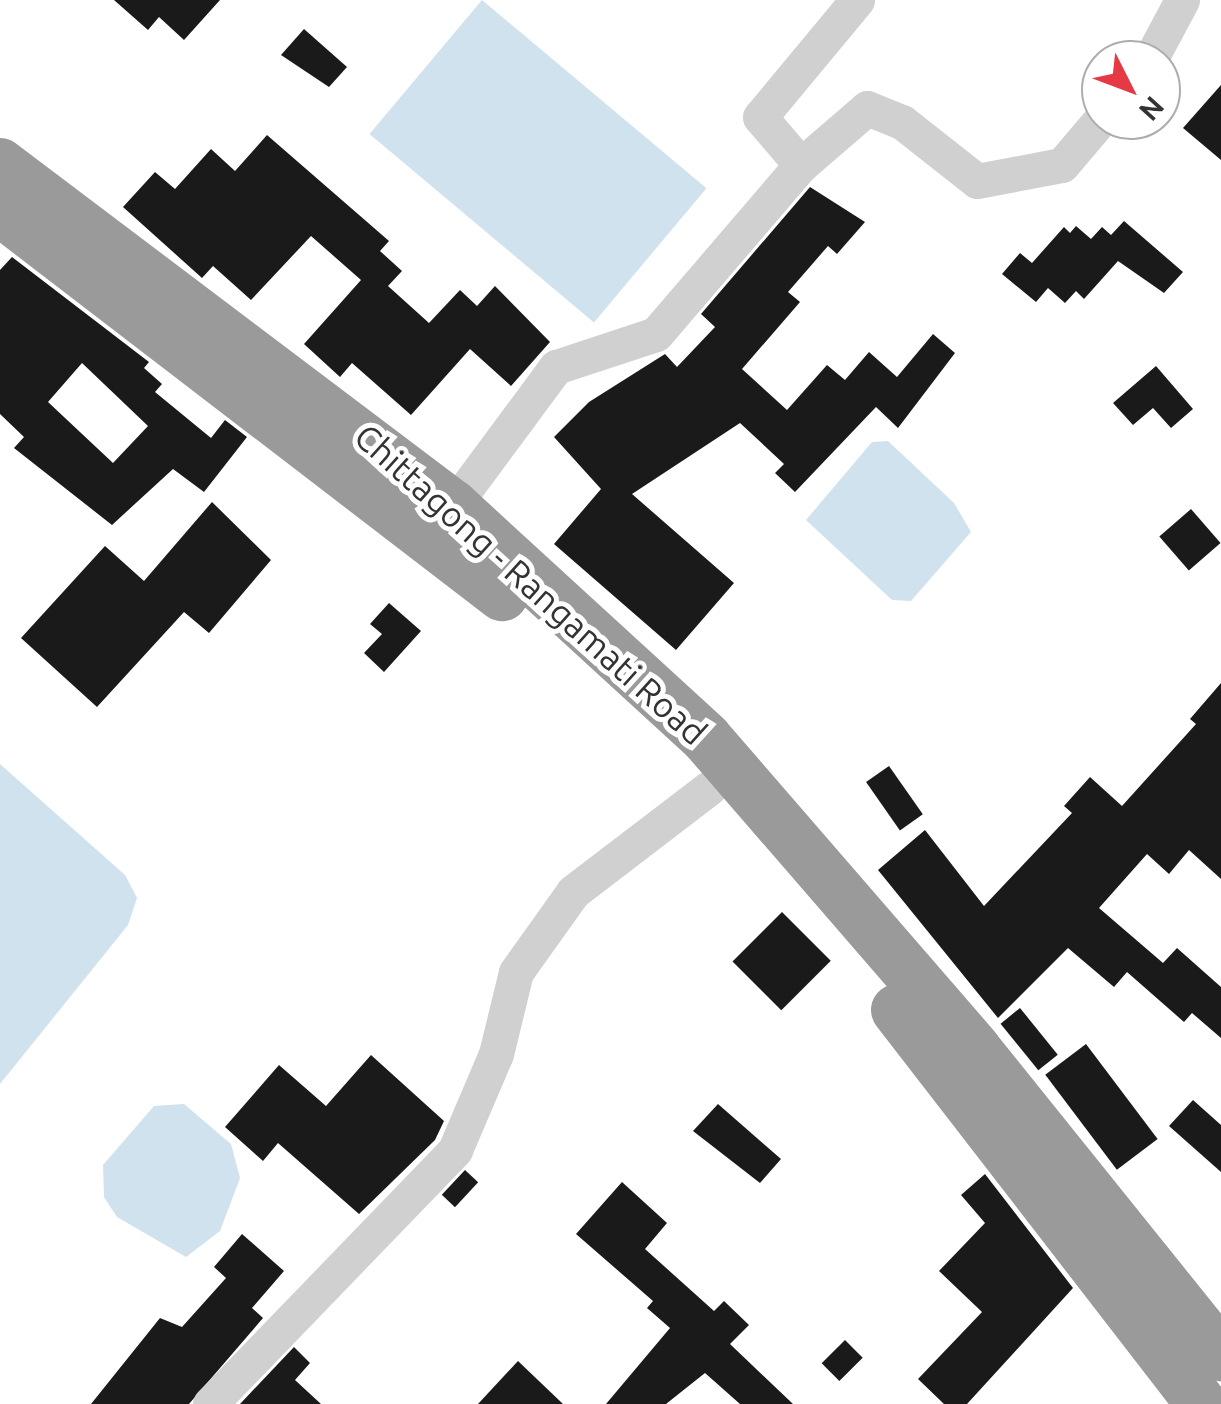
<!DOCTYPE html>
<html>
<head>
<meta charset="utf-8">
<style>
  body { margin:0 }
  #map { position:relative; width:1221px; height:1404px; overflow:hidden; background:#fff; font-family:Ubuntu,sans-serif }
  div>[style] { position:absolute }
  .water>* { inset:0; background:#cfe2ee; transform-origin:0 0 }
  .building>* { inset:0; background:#1a1a1a; transform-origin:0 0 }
  .minor>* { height:35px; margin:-17.5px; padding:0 17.5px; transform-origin:17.5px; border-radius:17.5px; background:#d0d0d0 }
  .highway>* { height:52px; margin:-26px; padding:0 26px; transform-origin:26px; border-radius:26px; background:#9a9a9a }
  span { translate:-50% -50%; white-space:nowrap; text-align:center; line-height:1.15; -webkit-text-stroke:10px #fff; paint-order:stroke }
  .street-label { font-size:35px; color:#333 }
  .north { position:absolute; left:1081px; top:40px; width:100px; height:100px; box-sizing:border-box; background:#fff; border:2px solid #adadad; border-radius:50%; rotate:132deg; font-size:28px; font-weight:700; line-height:40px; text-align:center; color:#333 }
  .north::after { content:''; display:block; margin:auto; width:35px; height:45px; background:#e63946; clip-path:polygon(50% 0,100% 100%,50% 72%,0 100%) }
</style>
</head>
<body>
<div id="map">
  <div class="water">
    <div style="left:482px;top:0;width:293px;height:175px;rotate:40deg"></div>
    <div style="clip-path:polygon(888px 441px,954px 503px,971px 532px,911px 601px,892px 600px,806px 520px,872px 442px)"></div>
    <div style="clip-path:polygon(0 764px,125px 875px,137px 898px,128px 925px,0 1084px)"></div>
    <div style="clip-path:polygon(184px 1104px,231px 1144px,240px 1178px,220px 1231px,186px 1257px,117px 1217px,104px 1197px,103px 1165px,154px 1106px)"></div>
  </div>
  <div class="building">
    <div style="clip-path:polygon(114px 0,220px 0,184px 40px,159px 17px,148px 30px)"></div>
    <div style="clip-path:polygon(304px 29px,347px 67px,329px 87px,281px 55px)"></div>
    <div style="clip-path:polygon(1221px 85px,1221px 160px,1183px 128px)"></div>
    <div style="clip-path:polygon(267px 135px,389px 241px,380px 251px,402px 271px,388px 286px,429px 323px,460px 290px,477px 306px,495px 286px,550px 342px,511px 386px,470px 349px,411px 415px,352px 363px,340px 377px,304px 344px,361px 280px,311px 236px,251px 300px,213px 266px,202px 278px,123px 207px,155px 172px,175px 189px,211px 149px,235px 171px)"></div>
    <div style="clip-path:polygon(810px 187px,865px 222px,837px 254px,828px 246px,788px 292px,800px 302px,742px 369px,787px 410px,827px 365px,845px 380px,869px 352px,897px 377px,933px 334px,955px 353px,898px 428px,876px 407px,795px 492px,775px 473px,784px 464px,740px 423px,632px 494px,734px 583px,676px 650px,554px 544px,601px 489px,554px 437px,589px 402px,665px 354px,677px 367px,715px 327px,701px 314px)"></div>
    <div style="clip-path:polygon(1124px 221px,1183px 272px,1164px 293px,1118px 261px,1084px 299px,1076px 291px,1065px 303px,1048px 288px,1036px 302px,1002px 274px,1020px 253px,1032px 263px,1064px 227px,1070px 233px,1076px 226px,1091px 239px,1102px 227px,1111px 235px)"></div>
    <div style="clip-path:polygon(evenodd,12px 257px,149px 362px,144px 368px,162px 384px,155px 392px,211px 438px,225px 420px,247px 437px,204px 492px,173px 469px,112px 525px,14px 448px,24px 437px,0 414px,0 270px,12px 257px,82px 363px,148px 426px,113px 463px,48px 402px,82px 363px)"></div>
    <div style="clip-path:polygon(1156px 366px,1193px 409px,1171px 428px,1153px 408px,1133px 425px,1113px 403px)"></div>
    <div style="clip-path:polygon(212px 502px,271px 560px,209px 633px,184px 612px,97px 707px,21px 638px,105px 546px,144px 581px)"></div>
    <div style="left:1191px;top:509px;width:45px;height:42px;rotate:49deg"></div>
    <div style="clip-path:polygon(389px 603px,421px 631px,384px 672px,364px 653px,382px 634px,370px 624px)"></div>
    <div style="clip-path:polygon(1221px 683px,1221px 879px,1189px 850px,1169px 874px,1147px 854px,1099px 908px,1163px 963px,1177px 948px,1221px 987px,1221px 1038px,1192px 1013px,1184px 1022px,1127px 972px,1114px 987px,1068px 948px,998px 1018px,878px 870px,925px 830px,984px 906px,1072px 813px,1064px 806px,1090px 777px,1122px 806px,1196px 724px,1190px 719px)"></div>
    <div style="left:889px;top:766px;width:59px;height:28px;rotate:55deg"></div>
    <div style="left:782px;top:912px;width:69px;height:70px;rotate:45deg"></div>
    <div style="left:1020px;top:1008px;width:60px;height:25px;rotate:51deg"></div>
    <div style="left:1086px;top:1044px;width:119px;height:51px;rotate:53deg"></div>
    <div style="clip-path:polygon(371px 1055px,444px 1121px,435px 1140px,359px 1214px,278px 1143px,263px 1161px,225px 1127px,279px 1065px,326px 1106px)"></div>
    <div style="clip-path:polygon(1193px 1100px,1221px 1125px,1221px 1172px,1169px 1126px)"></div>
    <div style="clip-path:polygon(718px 1104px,781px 1159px,760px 1183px,693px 1131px)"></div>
    <div style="left:465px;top:1170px;width:18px;height:34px;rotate:43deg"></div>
    <div style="clip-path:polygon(985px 1174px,1073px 1288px,967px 1404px,944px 1404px,918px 1379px,982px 1312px,939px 1271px,985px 1223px,961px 1195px)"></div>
    <div style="clip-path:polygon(622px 1182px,667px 1223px,645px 1249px,714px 1311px,724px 1301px,749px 1325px,730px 1344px,793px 1404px,740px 1404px,705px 1373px,666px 1404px,606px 1404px,670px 1328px,647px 1308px,653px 1301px,576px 1234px)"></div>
    <div style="clip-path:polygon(242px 1234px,284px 1271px,252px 1308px,263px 1318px,189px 1404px,91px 1404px,160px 1318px,182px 1327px,226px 1278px,214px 1267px)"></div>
    <div style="left:845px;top:1340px;width:25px;height:33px;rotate:45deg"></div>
    <div style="clip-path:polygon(294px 1347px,310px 1363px,295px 1380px,321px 1404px,240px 1404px)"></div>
    <div style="clip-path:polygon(518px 1361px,563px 1404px,478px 1404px)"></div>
  </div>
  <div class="minor">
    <div style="left:1150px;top:60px;width:68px;rotate:-61.9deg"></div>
    <div style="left:801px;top:165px;width:87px;rotate:-40.8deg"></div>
    <div style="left:867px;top:108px;width:38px;rotate:22deg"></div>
    <div style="left:902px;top:122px;width:95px;rotate:38.2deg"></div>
    <div style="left:977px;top:181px;width:86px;rotate:-10.7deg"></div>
    <div style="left:1062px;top:165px;width:60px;rotate:-49.7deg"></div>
    <div style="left:453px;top:506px;width:173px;rotate:-53.5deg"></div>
    <div style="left:556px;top:367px;width:105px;rotate:-18.3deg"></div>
    <div style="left:656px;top:334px;width:223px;rotate:-49.4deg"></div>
    <div style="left:801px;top:165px;width:63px;rotate:-130.5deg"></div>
    <div style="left:760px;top:117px;width:152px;rotate:-50.3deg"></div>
    <div style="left:210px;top:1404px;width:353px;rotate:-46deg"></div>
    <div style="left:455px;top:1150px;width:104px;rotate:-66.9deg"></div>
    <div style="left:496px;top:1054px;width:84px;rotate:-76.3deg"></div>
    <div style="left:516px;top:972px;width:98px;rotate:-54.5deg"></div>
    <div style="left:573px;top:892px;width:171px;rotate:-37.4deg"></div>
  </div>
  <div class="highway">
    <div style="left:0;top:164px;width:568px;rotate:37.05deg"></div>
    <div style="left:453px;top:506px;width:343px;rotate:42.5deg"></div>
    <div style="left:706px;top:738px;width:411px;rotate:49.1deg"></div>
    <div style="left:975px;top:1049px;width:393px;rotate:51.2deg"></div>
    <div style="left:0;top:210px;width:633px;rotate:37.49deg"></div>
    <div style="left:897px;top:1010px;width:498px;rotate:52.3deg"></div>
  </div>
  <div class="street-label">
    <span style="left:531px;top:584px;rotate:42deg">Chittagong - Rangamati Road</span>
  </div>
  <div class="north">N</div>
</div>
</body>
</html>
